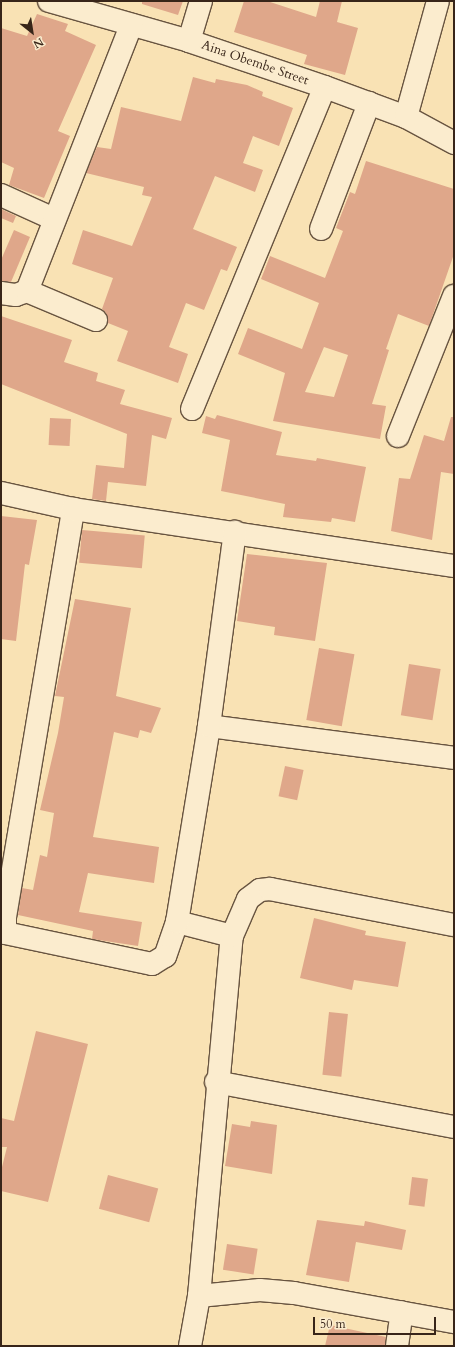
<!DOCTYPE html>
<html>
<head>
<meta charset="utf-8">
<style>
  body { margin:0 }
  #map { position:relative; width:455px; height:1347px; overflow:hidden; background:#f9e2b4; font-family:Cardo,serif }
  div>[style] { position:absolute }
  .building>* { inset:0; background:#dfa78a; transform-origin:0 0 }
  .roads { filter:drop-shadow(1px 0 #685440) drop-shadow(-1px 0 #685440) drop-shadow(0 1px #685440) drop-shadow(0 -1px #685440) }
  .minor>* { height:22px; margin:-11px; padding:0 11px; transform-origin:11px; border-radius:11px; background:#fbecce }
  span { translate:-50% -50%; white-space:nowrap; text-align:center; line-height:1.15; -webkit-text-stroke:3px #fbecce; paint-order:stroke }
  .street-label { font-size:13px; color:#382519 }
  .frame { position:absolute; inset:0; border:2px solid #382519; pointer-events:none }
  .north { position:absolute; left:12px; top:12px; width:40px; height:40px; -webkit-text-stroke:3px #fbecce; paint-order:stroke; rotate:150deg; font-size:11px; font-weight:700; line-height:16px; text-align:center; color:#382519 }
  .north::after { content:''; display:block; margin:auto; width:14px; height:18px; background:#382519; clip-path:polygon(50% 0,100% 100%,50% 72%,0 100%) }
  .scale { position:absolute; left:313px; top:1317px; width:123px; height:18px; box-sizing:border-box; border:2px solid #382519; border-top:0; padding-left:5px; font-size:12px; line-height:14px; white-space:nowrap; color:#382519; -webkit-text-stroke:3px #fbecce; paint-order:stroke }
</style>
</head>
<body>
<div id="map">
  <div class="building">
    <div style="clip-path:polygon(142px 1px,183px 1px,178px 15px,142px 4px)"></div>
    <div style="clip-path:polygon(244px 1px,267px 1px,316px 17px,320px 1px,342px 1px,337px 22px,358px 28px,345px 75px,304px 64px,307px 55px,234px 32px)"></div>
    <div style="clip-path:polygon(37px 14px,68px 24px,65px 31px,96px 45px,58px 131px,70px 136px,44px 198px,9px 185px,14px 168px,1px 162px,1px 28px,27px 36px)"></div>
    <div style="clip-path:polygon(193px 77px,215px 83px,216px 79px,247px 85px,263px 92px,262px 96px,293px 108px,279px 146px,253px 136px,243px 163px,263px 170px,255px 192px,215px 176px,193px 229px,237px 247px,227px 271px,221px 269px,204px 310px,186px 303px,169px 347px,188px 354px,178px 383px,117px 361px,128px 331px,108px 323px,106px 313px,102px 309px,113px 278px,72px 264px,83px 230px,132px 246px,152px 197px,142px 195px,144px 187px,86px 173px,97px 147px,111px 149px,121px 107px,181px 121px)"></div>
    <div style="clip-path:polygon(evenodd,366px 161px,454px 189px,454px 254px,429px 326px,398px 314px,386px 349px,389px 350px,372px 404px,386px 406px,380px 439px,273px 421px,285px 373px,238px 354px,248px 328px,302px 349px,319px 303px,261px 279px,270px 256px,325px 278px,343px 231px,336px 228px,350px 192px,355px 194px,366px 161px,324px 347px,348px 355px,334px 397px,305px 392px,324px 347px)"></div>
    <div style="clip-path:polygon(1px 209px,16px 216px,13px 223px,1px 218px)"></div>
    <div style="clip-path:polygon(14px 230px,30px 237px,11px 282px,1px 281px,1px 260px)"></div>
    <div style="clip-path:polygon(1px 316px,72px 340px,64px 362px,98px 373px,96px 381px,125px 390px,120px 404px,172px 418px,166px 439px,152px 435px,146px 486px,108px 482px,106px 501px,92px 499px,96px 465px,124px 468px,127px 434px,1px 384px)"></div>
    <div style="clip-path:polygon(217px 415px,282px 432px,276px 455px,316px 461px,317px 458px,366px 467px,355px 522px,332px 518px,331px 522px,283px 517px,285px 504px,221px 491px,230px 440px,202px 433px,206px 416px,215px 419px)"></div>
    <div style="clip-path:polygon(451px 417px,454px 417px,454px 474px,441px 472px,432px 540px,391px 531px,399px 478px,410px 479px,424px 435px,444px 441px)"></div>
    <div style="left:50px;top:418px;width:21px;height:27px;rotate:3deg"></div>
    <div style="clip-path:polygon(1px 516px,37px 520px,29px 565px,25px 564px,16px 641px,1px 639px)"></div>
    <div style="left:82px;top:530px;width:63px;height:33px;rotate:5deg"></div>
    <div style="clip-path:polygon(247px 554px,327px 563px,315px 641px,274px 635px,275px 627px,237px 621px)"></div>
    <div style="clip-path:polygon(75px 599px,131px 608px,116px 696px,161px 708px,151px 733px,140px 730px,138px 738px,114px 732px,93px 837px,159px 847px,154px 883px,88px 873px,79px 912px,142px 922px,138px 946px,92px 939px,93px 931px,18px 915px,22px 888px,33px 890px,40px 855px,47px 857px,54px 813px,40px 810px,58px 733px,64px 697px,55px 696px)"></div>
    <div style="left:319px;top:648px;width:36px;height:73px;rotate:10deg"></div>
    <div style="left:409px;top:664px;width:32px;height:52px;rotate:9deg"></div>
    <div style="left:285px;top:766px;width:19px;height:31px;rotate:12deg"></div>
    <div style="clip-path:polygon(314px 918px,366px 931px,365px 935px,406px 942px,398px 987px,354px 980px,352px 990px,300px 978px)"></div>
    <div style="left:329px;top:1012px;width:19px;height:63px;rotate:6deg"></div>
    <div style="clip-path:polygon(36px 1031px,88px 1044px,48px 1202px,1px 1191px,1px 1171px,7px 1147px,1px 1147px,1px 1118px,14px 1121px)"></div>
    <div style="clip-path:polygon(251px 1121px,277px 1125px,272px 1174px,225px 1166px,232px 1124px,250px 1127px)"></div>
    <div style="left:108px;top:1175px;width:52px;height:35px;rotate:15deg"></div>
    <div style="left:412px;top:1177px;width:16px;height:28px;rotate:7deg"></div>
    <div style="clip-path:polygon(317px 1220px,364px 1226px,365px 1221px,406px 1230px,402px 1250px,356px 1242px,349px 1282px,306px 1275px)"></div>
    <div style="left:227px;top:1244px;width:31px;height:26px;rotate:9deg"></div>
    <div style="clip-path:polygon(330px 1325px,386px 1337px,385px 1346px,325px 1346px)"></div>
  </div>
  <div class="roads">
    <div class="minor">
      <div style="left:49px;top:1px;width:146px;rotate:15.9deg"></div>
      <div style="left:189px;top:41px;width:144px;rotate:18.7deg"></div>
      <div style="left:325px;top:87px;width:86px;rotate:20.3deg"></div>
      <div style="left:406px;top:117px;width:55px;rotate:28.4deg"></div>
      <div style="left:189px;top:41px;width:42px;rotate:-73.3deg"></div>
      <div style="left:406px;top:117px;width:120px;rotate:-74.6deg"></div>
      <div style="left:1px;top:195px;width:58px;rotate:24.4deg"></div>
      <div style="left:321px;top:229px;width:135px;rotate:-69.1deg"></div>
      <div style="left:27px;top:291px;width:75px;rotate:22.8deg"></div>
      <div style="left:1px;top:293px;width:15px;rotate:8deg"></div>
      <div style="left:16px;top:295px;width:12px;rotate:-20deg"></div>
      <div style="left:27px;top:291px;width:286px;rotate:-68.6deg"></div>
      <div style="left:192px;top:409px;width:348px;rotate:-67.6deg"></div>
      <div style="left:398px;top:436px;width:151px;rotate:-68.2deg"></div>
      <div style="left:1px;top:493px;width:74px;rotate:12.5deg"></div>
      <div style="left:209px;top:726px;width:247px;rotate:7.4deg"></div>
      <div style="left:177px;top:922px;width:36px;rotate:109deg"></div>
      <div style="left:165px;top:956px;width:15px;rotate:148deg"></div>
      <div style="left:152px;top:964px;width:150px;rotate:-168.1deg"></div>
      <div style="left:5px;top:933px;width:16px;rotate:-90deg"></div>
      <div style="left:5px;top:917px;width:414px;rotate:-80.5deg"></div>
      <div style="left:73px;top:509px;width:385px;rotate:8.5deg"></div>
      <div style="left:232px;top:936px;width:57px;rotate:-165.7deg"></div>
      <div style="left:177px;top:922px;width:199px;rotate:-80.7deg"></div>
      <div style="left:209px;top:726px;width:196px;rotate:-82.4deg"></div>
      <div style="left:216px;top:1082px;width:242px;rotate:10.7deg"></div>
      <div style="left:199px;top:1296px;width:61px;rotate:-5.6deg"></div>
      <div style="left:260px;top:1290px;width:34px;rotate:5deg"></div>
      <div style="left:294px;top:1293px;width:163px;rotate:10.3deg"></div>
      <div style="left:190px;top:1346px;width:51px;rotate:-79.8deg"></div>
      <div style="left:199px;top:1296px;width:362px;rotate:-84.8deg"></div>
      <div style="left:232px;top:936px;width:40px;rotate:-66.6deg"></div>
      <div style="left:248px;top:899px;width:15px;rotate:-37deg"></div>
      <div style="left:260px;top:890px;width:10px;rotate:-6deg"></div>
      <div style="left:270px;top:889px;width:187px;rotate:11.1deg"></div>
      <div style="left:397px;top:1346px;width:34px;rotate:-82deg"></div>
    </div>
  </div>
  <div class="street-label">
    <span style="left:255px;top:63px;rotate:19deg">Aina Obembe Street</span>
  </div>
  <div class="frame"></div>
  <div class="north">N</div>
  <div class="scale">50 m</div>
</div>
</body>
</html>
